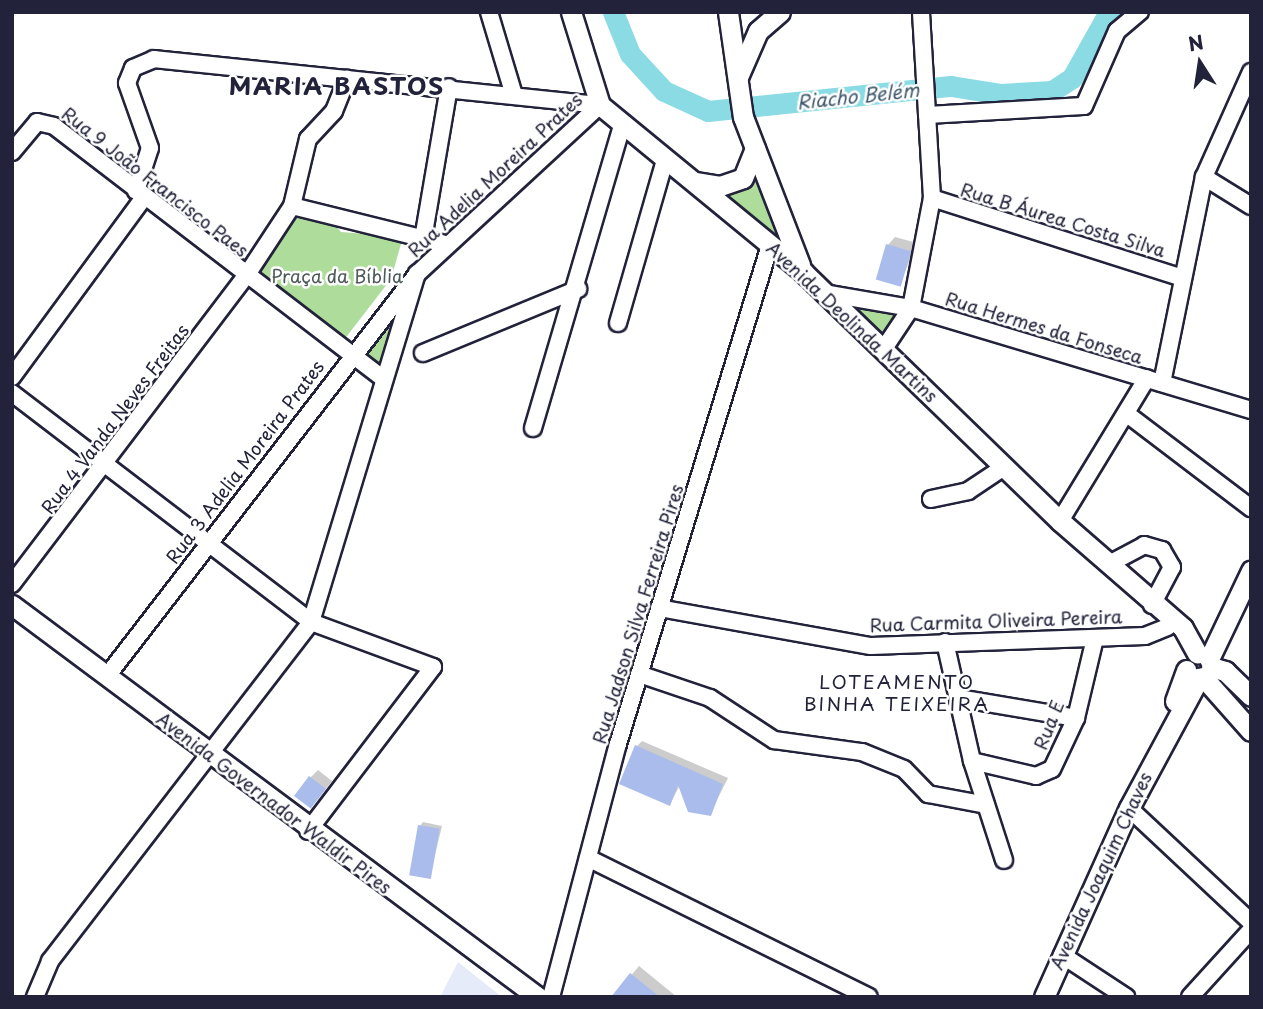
<!DOCTYPE html>
<html>
<head>
<meta charset="utf-8">
<style>
  body { margin:0 }
  #map { position:relative; width:1263px; height:1009px; overflow:hidden; background:#fff; font-family:"Playpen Sans",sans-serif }
  div>[style] { position:absolute }
  .built>* { inset:0; background:#e5ebf9 }
  .green>* { inset:0; background:#aedc9b }
  .shadow>* { inset:0; background:#0003 }
  .river>* { height:21px; margin:-10.5px; padding:0 10.5px; transform-origin:10.5px; border-radius:10.5px; background:#8adbe4 }
  .building>* { inset:0; background:#a9bceb; transform-origin:0 0 }
  .roads { filter:drop-shadow(2px 0 #22223b) drop-shadow(-2px 0 #22223b) drop-shadow(0 2px #22223b) drop-shadow(0 -2px #22223b) }
  .minor>* { height:16px; margin:-8px; padding:0 8px; transform-origin:8px; border-radius:8px; background:#fff }
  .major>* { height:19px; margin:-9.5px; padding:0 9.5px; transform-origin:9.5px; border-radius:9.5px; background:#fff }
  span { translate:-50% -50%; white-space:nowrap; text-align:center; line-height:1.15; -webkit-text-stroke:5px #fff; paint-order:stroke }
  .street-label { font-size:18px; color:#22223b }
  .park-label { font-size:18px; color:#4c5a58 }
  .water-label { font-size:19px; color:#415a6e; font-style:italic }
  .neighbourhood-label { font-size:19px; color:#22223b; letter-spacing:2px }
  .district-label { font-size:24px; color:#22223b; font-weight:700; letter-spacing:2px }
  .frame { position:absolute; inset:0; border:14px solid #22223b; pointer-events:none }
  .north { position:absolute; left:1165px; top:28px; width:70px; height:70px; -webkit-text-stroke:5px #fff; paint-order:stroke; rotate:348deg; font-size:19px; font-weight:700; line-height:28px; text-align:center; color:#22223b }
  .north::after { content:''; display:block; margin:auto; width:24px; height:32px; background:#22223b; clip-path:polygon(50% 0,100% 100%,50% 72%,0 100%) }
</style>
</head>
<body>
<div id="map">
  <div class="built">
    <div style="clip-path:polygon(458px 962px,502px 997px,440px 997px)"></div>
  </div>
  <div class="green">
    <div style="clip-path:polygon(754px 172px,785px 247px,722px 191px)"></div>
    <div style="clip-path:polygon(298px 214px,332px 221px,341px 232px,403px 237px,391px 279px,340px 345px,328px 324px,250px 274px)"></div>
    <div style="clip-path:polygon(404px 283px,375px 380px,348px 363px)"></div>
    <div style="clip-path:polygon(837px 297px,899px 312px,880px 338px)"></div>
  </div>
  <div class="shadow">
    <div style="clip-path:polygon(895px 237px,917px 243px,900px 284px,888px 245px)"></div>
    <div style="clip-path:polygon(642px 741px,728px 778px,710px 814px,680px 785px,670px 804px,637px 746px)"></div>
    <div style="clip-path:polygon(318px 770px,332px 781px,318px 799px,310px 778px)"></div>
    <div style="clip-path:polygon(423px 822px,442px 826px,430px 875px,420px 826px)"></div>
    <div style="clip-path:polygon(639px 966px,677px 997px,613px 997px)"></div>
  </div>
  <div class="river">
    <div style="left:613px;top:12px;width:45px;rotate:68deg"></div>
    <div style="left:630px;top:54px;width:50px;rotate:47.4deg"></div>
    <div style="left:664px;top:91px;width:48px;rotate:24.4deg"></div>
    <div style="left:708px;top:111px;width:244px;rotate:-5.9deg"></div>
    <div style="left:951px;top:86px;width:51px;rotate:9.1deg"></div>
    <div style="left:1001px;top:94px;width:51px;rotate:-3.4deg"></div>
    <div style="left:1052px;top:91px;width:24px;rotate:-33deg"></div>
    <div style="left:1072px;top:78px;width:76px;rotate:-60.7deg"></div>
  </div>
  <div class="building">
    <div style="left:886px;top:244px;width:26px;height:37px;rotate:16deg"></div>
    <div style="clip-path:polygon(635px 745px,723px 784px,711px 816px,688px 812px,678px 785px,670px 806px,619px 784px)"></div>
    <div style="left:309px;top:776px;width:21px;height:25px;rotate:37deg"></div>
    <div style="left:418px;top:825px;width:22px;height:51px;rotate:10deg"></div>
    <div style="clip-path:polygon(630px 973px,660px 997px,611px 997px)"></div>
  </div>
  <div class="roads">
    <div class="minor">
      <div style="left:489px;top:12px;width:84px;rotate:73.3deg"></div>
      <div style="left:927px;top:115px;width:157px;rotate:-3.3deg"></div>
      <div style="left:1084px;top:106px;width:82px;rotate:-66.3deg"></div>
      <div style="left:1117px;top:31px;width:30px;rotate:-40deg"></div>
      <div style="left:12px;top:152px;width:39px;rotate:-50deg"></div>
      <div style="left:37px;top:122px;width:17px;rotate:13deg"></div>
      <div style="left:54px;top:126px;width:414px;rotate:37.5deg"></div>
      <div style="left:1204px;top:177px;width:55px;rotate:31.7deg"></div>
      <div style="left:136px;top:191px;width:45px;rotate:-72deg"></div>
      <div style="left:150px;top:148px;width:69px;rotate:-109.5deg"></div>
      <div style="left:127px;top:83px;width:16px;rotate:-68deg"></div>
      <div style="left:133px;top:68px;width:23px;rotate:-23deg"></div>
      <div style="left:154px;top:59px;width:448px;rotate:5.9deg"></div>
      <div style="left:932px;top:198px;width:263px;rotate:17.7deg"></div>
      <div style="left:292px;top:206px;width:159px;rotate:13.9deg"></div>
      <div style="left:423px;top:239px;width:154px;rotate:-80.3deg"></div>
      <div style="left:824px;top:293px;width:88px;rotate:9.8deg"></div>
      <div style="left:911px;top:308px;width:355px;rotate:16.7deg"></div>
      <div style="left:618px;top:323px;width:170px;rotate:-73.9deg"></div>
      <div style="left:883px;top:350px;width:50px;rotate:-56.3deg"></div>
      <div style="left:911px;top:308px;width:112px;rotate:-79.2deg"></div>
      <div style="left:932px;top:198px;width:186px;rotate:-93.4deg"></div>
      <div style="left:423px;top:353px;width:168px;rotate:-22.4deg"></div>
      <div style="left:12px;top:377px;width:223px;rotate:-53.7deg"></div>
      <div style="left:1162px;top:383px;width:210px;rotate:-78.5deg"></div>
      <div style="left:1204px;top:177px;width:115px;rotate:-65.9deg"></div>
      <div style="left:12px;top:393px;width:377px;rotate:37.4deg"></div>
      <div style="left:311px;top:622px;width:130px;rotate:20.2deg"></div>
      <div style="left:433px;top:667px;width:206px;rotate:127.3deg"></div>
      <div style="left:1127px;top:414px;width:156px;rotate:37.2deg"></div>
      <div style="left:533px;top:428px;width:315px;rotate:-73.6deg"></div>
      <div style="left:931px;top:499px;width:38px;rotate:-12deg"></div>
      <div style="left:968px;top:491px;width:43px;rotate:-33.7deg"></div>
      <div style="left:1060px;top:521px;width:167px;rotate:-58.7deg"></div>
      <div style="left:1109px;top:564px;width:40px;rotate:-28deg"></div>
      <div style="left:1144px;top:545px;width:19px;rotate:16deg"></div>
      <div style="left:1162px;top:550px;width:20px;rotate:60deg"></div>
      <div style="left:1172px;top:567px;width:43px;rotate:117.8deg"></div>
      <div style="left:12px;top:584px;width:387px;rotate:-52.8deg"></div>
      <div style="left:246px;top:276px;width:84px;rotate:-56.7deg"></div>
      <div style="left:292px;top:206px;width:69px;rotate:-76.6deg"></div>
      <div style="left:308px;top:139px;width:38px;rotate:-47deg"></div>
      <div style="left:334px;top:111px;width:35px;rotate:-68deg"></div>
      <div style="left:659px;top:608px;width:215px;rotate:10.2deg"></div>
      <div style="left:871px;top:646px;width:274px;rotate:-2.1deg"></div>
      <div style="left:1145px;top:636px;width:24px;rotate:-22deg"></div>
      <div style="left:945px;top:642px;width:122px;rotate:77.2deg"></div>
      <div style="left:972px;top:761px;width:66px;rotate:13.2deg"></div>
      <div style="left:1036px;top:776px;width:17px;rotate:-24deg"></div>
      <div style="left:1052px;top:769px;width:56px;rotate:-64.8deg"></div>
      <div style="left:1076px;top:718px;width:82px;rotate:-76.6deg"></div>
      <div style="left:639px;top:674px;width:75px;rotate:18.7deg"></div>
      <div style="left:710px;top:698px;width:77px;rotate:33.3deg"></div>
      <div style="left:774px;top:740px;width:89px;rotate:7.8deg"></div>
      <div style="left:862px;top:752px;width:45px;rotate:22deg"></div>
      <div style="left:904px;top:769px;width:35px;rotate:46deg"></div>
      <div style="left:928px;top:794px;width:59px;rotate:10.7deg"></div>
      <div style="left:107px;top:676px;width:508px;rotate:-52.36deg"></div>
      <div style="left:417px;top:274px;width:249px;rotate:-42.7deg"></div>
      <div style="left:958px;top:698px;width:120px;rotate:9.6deg"></div>
      <div style="left:972px;top:761px;width:104px;rotate:72.1deg"></div>
      <div style="left:1129px;top:808px;width:167px;rotate:43.1deg"></div>
      <div style="left:588px;top:858px;width:313px;rotate:26.3deg"></div>
      <div style="left:1062px;top:955px;width:77px;rotate:33.3deg"></div>
      <div style="left:35px;top:997px;width:39px;rotate:-67deg"></div>
      <div style="left:50px;top:961px;width:428px;rotate:-52.4deg"></div>
      <div style="left:311px;top:622px;width:364px;rotate:-73.1deg"></div>
      <div style="left:551px;top:997px;width:262px;rotate:-75.2deg"></div>
      <div style="left:618px;top:744px;width:522px;rotate:-73.06deg"></div>
      <div style="left:1190px;top:997px;width:91px;rotate:-47.7deg"></div>
    </div>
    <div class="major">
      <div style="left:571px;top:12px;width:97px;rotate:72.7deg"></div>
      <div style="left:600px;top:105px;width:263px;rotate:39.4deg"></div>
      <div style="left:803px;top:272px;width:358px;rotate:44.1deg"></div>
      <div style="left:1060px;top:521px;width:163px;rotate:41deg"></div>
      <div style="left:1183px;top:628px;width:29px;rotate:61deg"></div>
      <div style="left:728px;top:12px;width:106px;rotate:81.9deg"></div>
      <div style="left:743px;top:117px;width:159px;rotate:68.9deg"></div>
      <div style="left:738px;top:77px;width:50px;rotate:-66.5deg"></div>
      <div style="left:758px;top:31px;width:29px;rotate:-41deg"></div>
      <div style="left:695px;top:182px;width:25px;rotate:9deg"></div>
      <div style="left:720px;top:186px;width:24px;rotate:-19deg"></div>
      <div style="left:743px;top:178px;width:32px;rotate:-68deg"></div>
      <div style="left:12px;top:605px;width:656px;rotate:36.7deg"></div>
      <div style="left:1209px;top:659px;width:98px;rotate:-64.5deg"></div>
      <div style="left:1211px;top:667px;width:15px;rotate:16deg"></div>
      <div style="left:1225px;top:671px;width:36px;rotate:44deg"></div>
      <div style="left:1203px;top:677px;width:72px;rotate:48.4deg"></div>
      <div style="left:1175px;top:701px;width:33px;rotate:-70deg"></div>
      <div style="left:1044px;top:997px;width:207px;rotate:-65.8deg"></div>
      <div style="left:1129px;top:808px;width:148px;rotate:-61.7deg"></div>
    </div>
  </div>
  <div class="street-label">
    <span style="left:495px;top:175px;rotate:-43deg">Rua Adelia Moreira Prates</span>
    <span style="left:155px;top:182px;rotate:38deg">Rua 9 João Francisco Paes</span>
    <span style="left:1063px;top:220px;rotate:17deg">Rua B Áurea Costa Silva</span>
    <span style="left:852px;top:322px;rotate:43deg">Avenida Deolinda Martins</span>
    <span style="left:1044px;top:328px;rotate:17deg">Rua Hermes da Fonseca</span>
    <span style="left:115px;top:419px;rotate:-53deg">Rua 4 Vanda Neves Freitas</span>
    <span style="left:245px;top:462px;rotate:-53deg">Rua 3 Adelia Moreira Prates</span>
    <span style="left:638px;top:614px;rotate:-73deg">Rua Jadson Silva Ferreira Pires</span>
    <span style="left:996px;top:621px;rotate:-2deg">Rua Carmita Oliveira Pereira</span>
    <span style="left:1049px;top:725px;rotate:-68deg">Rua E</span>
    <span style="left:274px;top:803px;rotate:37deg">Avenida Governador Waldir Pires</span>
    <span style="left:1101px;top:871px;rotate:-65deg">Avenida Joaquim Chaves</span>
  </div>
  <div class="park-label">
    <span style="left:337px;top:276px">Praça da Bíblia</span>
  </div>
  <div class="water-label">
    <span style="left:858px;top:96px;rotate:-6deg">Riacho Belém</span>
  </div>
  <div class="neighbourhood-label">
    <span style="left:897px;top:693px">LOTEAMENTO<br>BINHA TEIXEIRA</span>
  </div>
  <div class="district-label">
    <span style="left:337px;top:86px">MARIA BASTOS</span>
  </div>
  <div class="frame"></div>
  <div class="north">N</div>
</div>
</body>
</html>
